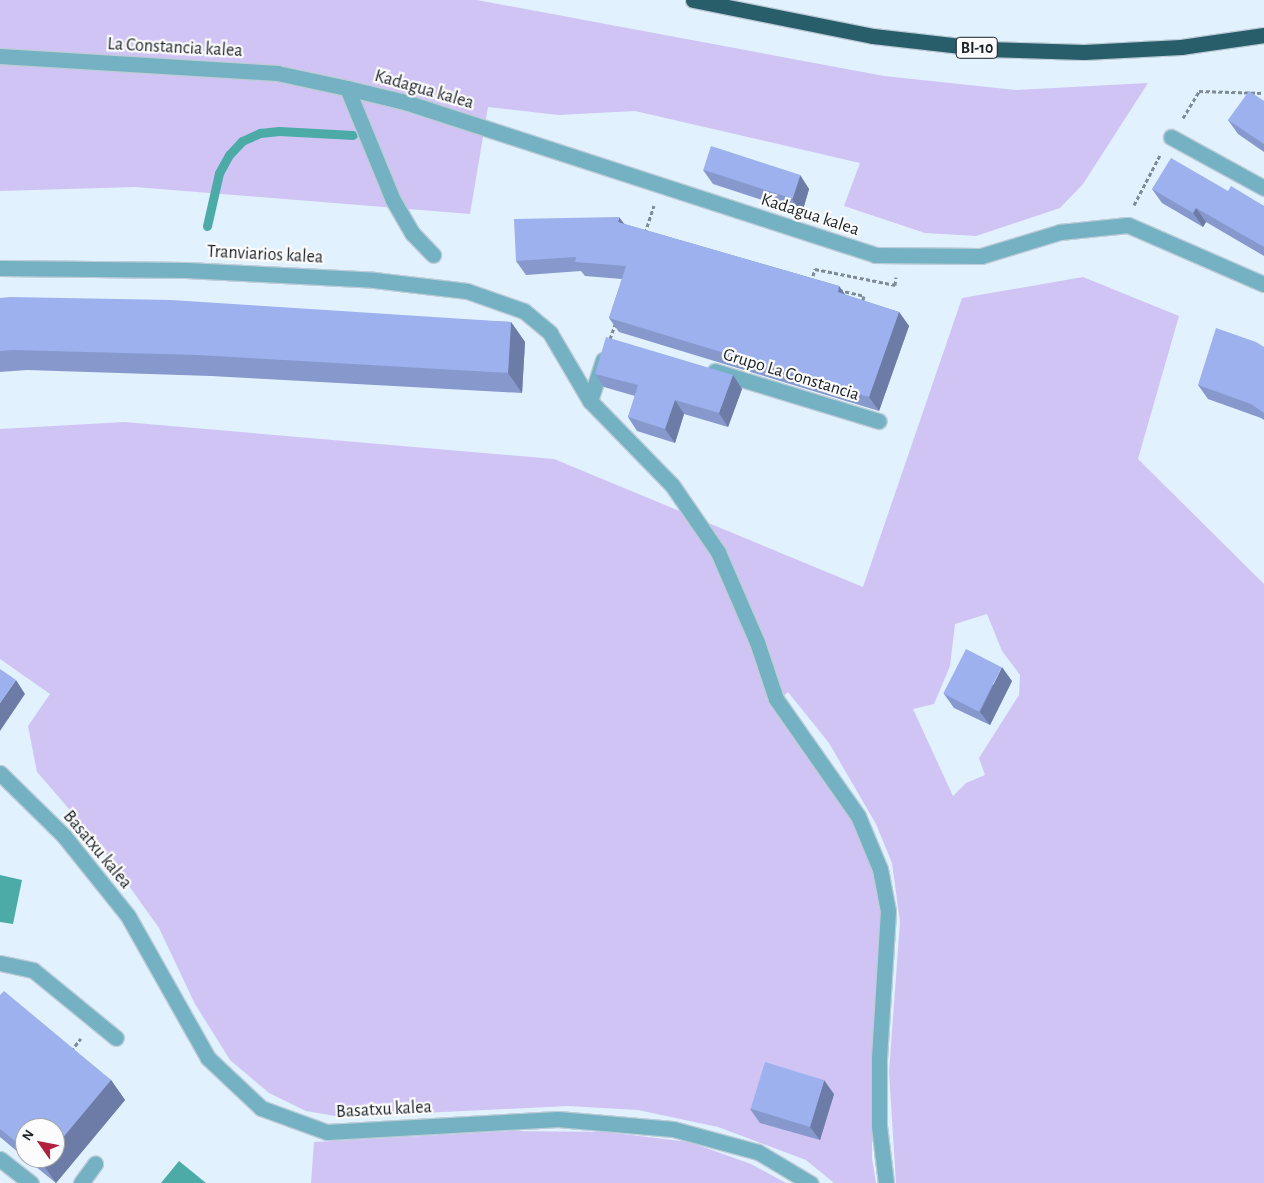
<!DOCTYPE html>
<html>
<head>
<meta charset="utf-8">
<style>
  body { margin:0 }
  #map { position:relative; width:1264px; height:1183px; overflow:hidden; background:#e1f1fe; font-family:"Alegreya Sans",sans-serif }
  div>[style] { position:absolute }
  .green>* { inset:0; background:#d0c4f5 }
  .water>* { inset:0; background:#4caba6 }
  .stream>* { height:9px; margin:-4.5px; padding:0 4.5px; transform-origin:4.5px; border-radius:4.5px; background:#4caba6 }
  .path>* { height:3px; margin-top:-1.5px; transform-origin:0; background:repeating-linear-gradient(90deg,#7f8b94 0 4px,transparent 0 6.5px) }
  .roads { filter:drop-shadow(1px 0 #bdccd7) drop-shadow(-1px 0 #bdccd7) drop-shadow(0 1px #bdccd7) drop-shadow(0 -1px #bdccd7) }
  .minor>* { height:15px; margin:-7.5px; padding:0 7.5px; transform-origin:7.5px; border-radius:7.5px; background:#74b1c2 }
  .highway>* { height:15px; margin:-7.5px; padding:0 7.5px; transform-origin:7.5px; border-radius:7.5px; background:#285d6a }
  .wall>* { inset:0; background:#8698cc }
  .shaded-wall>* { inset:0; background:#6d7ca6 }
  .building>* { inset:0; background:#9cb1ed; transform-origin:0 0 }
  span { translate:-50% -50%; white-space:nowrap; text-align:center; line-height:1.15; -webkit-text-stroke:4.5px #fcfcfc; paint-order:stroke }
  .shield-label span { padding:1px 4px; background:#fcfcfc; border:1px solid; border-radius:4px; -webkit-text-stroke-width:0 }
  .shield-label { font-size:16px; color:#1b2228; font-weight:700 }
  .street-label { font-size:18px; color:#1b2228 }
  .north { position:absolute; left:15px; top:1118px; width:50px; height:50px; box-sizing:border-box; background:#fcfcfc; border:1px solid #a2a5a7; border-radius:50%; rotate:303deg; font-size:14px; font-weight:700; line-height:20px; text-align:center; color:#1b2228 }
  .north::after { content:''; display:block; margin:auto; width:18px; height:22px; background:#b22040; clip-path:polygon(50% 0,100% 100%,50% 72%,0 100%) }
</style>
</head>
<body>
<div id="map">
  <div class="green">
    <div style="clip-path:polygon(0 0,477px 0,884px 76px,1016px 90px,1148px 83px,1083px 184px,1060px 208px,976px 236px,925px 233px,844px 206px,860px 163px,635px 111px,559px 115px,488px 107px,470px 214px,135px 187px,0 191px)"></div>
    <div style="clip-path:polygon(evenodd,1083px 277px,1179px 316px,1138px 459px,1264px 584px,1264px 1183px,896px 1183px,889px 1072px,900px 922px,892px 863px,876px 824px,829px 743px,788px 692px,771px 707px,854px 825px,875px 872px,882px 905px,872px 1074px,872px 1158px,876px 1183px,834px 1183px,806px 1160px,718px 1127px,638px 1110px,568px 1106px,341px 1117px,306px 1111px,269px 1093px,230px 1060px,195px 1004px,159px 928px,96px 840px,37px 772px,28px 726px,50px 694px,0 659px,0 429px,124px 422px,554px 459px,863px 587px,962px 298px,1083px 277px,987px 614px,1002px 651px,1020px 675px,1019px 695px,979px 758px,985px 775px,966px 783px,953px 796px,913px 709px,934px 704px,950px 666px,955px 624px,987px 614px)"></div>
    <div style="clip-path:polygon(510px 1131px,606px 1132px,689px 1142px,751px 1164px,786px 1183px,311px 1183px,314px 1142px)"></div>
  </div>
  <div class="water">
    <div style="clip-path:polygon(0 875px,22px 880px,13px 924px,0 922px)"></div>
    <div style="clip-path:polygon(179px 1161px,206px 1183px,161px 1183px)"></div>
  </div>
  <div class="stream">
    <div style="left:207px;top:226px;width:54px;rotate:-77.2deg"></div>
    <div style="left:219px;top:173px;width:21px;rotate:-61deg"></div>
    <div style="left:229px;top:155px;width:19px;rotate:-47deg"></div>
    <div style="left:242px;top:141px;width:20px;rotate:-24deg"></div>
    <div style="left:260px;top:133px;width:19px;rotate:-6deg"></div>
    <div style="left:279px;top:131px;width:74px;rotate:3.1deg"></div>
  </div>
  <div class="path">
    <div style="left:1183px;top:118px;width:31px;rotate:-59deg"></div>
    <div style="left:1199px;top:91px;width:65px;rotate:1.8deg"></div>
    <div style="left:1134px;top:205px;width:56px;rotate:-62.5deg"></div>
    <div style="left:645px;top:233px;width:29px;rotate:-72deg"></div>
    <div style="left:811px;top:282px;width:14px;rotate:-73deg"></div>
    <div style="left:815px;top:269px;width:82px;rotate:11.3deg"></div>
    <div style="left:895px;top:285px;width:8px;rotate:-83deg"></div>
    <div style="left:839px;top:290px;width:26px;rotate:13deg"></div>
    <div style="left:864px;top:296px;width:7px;rotate:106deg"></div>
    <div style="left:610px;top:339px;width:18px;rotate:-71deg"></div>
    <div style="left:71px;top:1051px;width:16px;rotate:-52deg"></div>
  </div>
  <div class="roads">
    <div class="minor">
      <div style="left:0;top:56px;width:278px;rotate:3.5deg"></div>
      <div style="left:277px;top:73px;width:72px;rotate:12.1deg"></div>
      <div style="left:347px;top:88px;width:60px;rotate:13.6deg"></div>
      <div style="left:405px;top:102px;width:494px;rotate:18deg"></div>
      <div style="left:875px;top:255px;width:106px;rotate:0.5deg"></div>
      <div style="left:981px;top:256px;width:83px;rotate:-16.9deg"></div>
      <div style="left:1060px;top:232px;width:68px;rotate:-5.9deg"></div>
      <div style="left:1128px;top:225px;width:148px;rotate:23.5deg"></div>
      <div style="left:347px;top:88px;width:121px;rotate:67.7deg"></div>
      <div style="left:393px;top:200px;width:39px;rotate:60deg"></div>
      <div style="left:413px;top:234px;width:29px;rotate:46deg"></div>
      <div style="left:1171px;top:137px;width:106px;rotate:28.7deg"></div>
      <div style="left:0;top:268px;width:186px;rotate:0.6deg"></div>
      <div style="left:186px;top:270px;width:188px;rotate:3deg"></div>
      <div style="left:374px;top:280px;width:94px;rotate:6.7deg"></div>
      <div style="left:467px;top:291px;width:60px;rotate:19.3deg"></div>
      <div style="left:524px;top:311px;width:34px;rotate:40deg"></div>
      <div style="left:550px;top:333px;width:79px;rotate:59.5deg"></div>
      <div style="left:590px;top:401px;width:117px;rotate:45.7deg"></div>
      <div style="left:672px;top:485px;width:81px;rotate:55.5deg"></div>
      <div style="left:718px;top:552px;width:98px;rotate:66.6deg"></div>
      <div style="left:757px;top:642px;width:60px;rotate:71.6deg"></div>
      <div style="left:776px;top:699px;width:143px;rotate:55deg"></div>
      <div style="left:858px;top:816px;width:57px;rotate:67.5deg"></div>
      <div style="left:880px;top:869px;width:43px;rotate:79.2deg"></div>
      <div style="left:888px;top:911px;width:147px;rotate:93.5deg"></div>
      <div style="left:879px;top:1058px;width:68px;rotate:90deg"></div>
      <div style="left:879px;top:1126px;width:57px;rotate:83deg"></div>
      <div style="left:715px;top:371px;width:171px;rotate:17deg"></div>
      <div style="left:590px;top:401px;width:43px;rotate:-72.4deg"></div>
      <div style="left:0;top:773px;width:90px;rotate:44.5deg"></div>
      <div style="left:64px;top:836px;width:102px;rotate:51.3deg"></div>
      <div style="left:128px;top:916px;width:163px;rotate:60.6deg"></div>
      <div style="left:208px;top:1058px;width:73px;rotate:43.3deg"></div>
      <div style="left:261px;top:1108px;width:70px;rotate:20deg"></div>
      <div style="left:327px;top:1132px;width:231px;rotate:-3.2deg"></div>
      <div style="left:558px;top:1119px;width:115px;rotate:5deg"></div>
      <div style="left:673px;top:1129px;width:88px;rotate:15.1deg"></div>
      <div style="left:758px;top:1152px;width:61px;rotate:30.8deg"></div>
      <div style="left:0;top:963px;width:34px;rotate:12deg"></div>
      <div style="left:33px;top:970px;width:107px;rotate:39.3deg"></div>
      <div style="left:0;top:1159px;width:39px;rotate:38deg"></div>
      <div style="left:81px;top:1183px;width:24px;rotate:-54deg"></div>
    </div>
    <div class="highway">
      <div style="left:693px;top:0;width:184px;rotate:11.3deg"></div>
      <div style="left:873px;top:36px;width:115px;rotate:6.5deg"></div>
      <div style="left:987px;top:49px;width:97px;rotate:1.8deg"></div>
      <div style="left:1084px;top:52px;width:97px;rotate:-3deg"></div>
      <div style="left:1181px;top:47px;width:84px;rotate:-8.2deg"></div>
    </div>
  </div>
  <div class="wall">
    <div style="clip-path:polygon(1264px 101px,1264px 152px,1238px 134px,1228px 120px)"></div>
    <div style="clip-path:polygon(703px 170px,800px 175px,809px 189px,802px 213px,713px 184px)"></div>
    <div style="clip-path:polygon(1152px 189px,1228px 191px,1264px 206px,1264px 256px,1206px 222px,1203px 227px,1162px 203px)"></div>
    <div style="clip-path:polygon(624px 224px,839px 286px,845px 295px,899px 312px,909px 326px,879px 411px,619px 332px,609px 318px,622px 279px,585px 276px,581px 271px,526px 275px,516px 261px)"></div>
    <div style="clip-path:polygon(0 298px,511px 322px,525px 342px,522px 393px,211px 376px,27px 370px,0 372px)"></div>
    <div style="clip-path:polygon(1264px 347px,1264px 420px,1261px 418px,1208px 399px,1198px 385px)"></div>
    <div style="clip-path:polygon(595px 374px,733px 375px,742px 389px,728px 427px,684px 414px,675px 443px,637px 431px,628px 417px,635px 396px,604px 387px)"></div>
    <div style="clip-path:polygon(1012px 681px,990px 725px,954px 708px,944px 694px)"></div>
    <div style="clip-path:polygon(0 995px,111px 1080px,125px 1100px,56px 1183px,25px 1158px,55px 1158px,25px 1128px,25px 1158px,0 1137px)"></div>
    <div style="clip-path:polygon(834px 1094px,820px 1140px,760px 1123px,750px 1109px)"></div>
  </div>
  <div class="shaded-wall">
    <div style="clip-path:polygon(800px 175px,809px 189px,802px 213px,792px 199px)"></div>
    <div style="clip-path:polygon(1196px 208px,1206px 222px,1203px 227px,1193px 213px)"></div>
    <div style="clip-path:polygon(619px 217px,629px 230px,618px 222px)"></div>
    <div style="clip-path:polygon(839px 286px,849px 300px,838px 292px)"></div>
    <div style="clip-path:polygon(899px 312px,909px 326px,879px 411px,869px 397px)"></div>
    <div style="clip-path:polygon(511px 322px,525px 342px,522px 393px,508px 373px)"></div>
    <div style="clip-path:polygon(733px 375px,742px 389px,728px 427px,719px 413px)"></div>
    <div style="clip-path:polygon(675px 400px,684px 414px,675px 443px,665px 429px)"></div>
    <div style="clip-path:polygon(1002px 667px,1012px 681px,990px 725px,980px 712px)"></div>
    <div style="clip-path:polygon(16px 680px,25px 694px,0 731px,0 703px)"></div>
    <div style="clip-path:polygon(111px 1080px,125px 1100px,56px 1183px,42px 1163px,46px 1158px,55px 1158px,55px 1147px)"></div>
    <div style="clip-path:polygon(824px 1080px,834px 1094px,820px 1140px,810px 1127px)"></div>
  </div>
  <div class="building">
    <div style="clip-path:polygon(1249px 91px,1264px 101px,1264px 144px,1228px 120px)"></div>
    <div style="left:711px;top:146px;width:94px;height:25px;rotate:18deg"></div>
    <div style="clip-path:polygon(1171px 158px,1228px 191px,1231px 186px,1264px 206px,1264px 247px,1196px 208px,1193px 213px,1152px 189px)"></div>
    <div style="clip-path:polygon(619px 217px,618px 222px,839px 286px,838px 292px,899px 312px,869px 397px,609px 318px,626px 266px,575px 262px,576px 257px,516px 261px,514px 219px)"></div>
    <div style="clip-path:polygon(10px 297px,171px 300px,511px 322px,508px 373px,197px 355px,13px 350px,0 351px,0 298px)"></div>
    <div style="clip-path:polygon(1216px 328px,1256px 342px,1264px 347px,1264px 413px,1251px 404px,1198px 385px)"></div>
    <div style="clip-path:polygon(606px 337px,733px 375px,719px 413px,675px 400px,665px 429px,628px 417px,638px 385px,595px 374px)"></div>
    <div style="left:966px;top:649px;width:40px;height:50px;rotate:27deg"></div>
    <div style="clip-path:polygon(0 669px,16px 680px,0 703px)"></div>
    <div style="clip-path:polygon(4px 991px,111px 1080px,55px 1147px,55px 1128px,25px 1128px,25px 1149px,0 1129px,0 995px)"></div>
    <div style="left:765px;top:1062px;width:62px;height:49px;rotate:17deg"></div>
    <div style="clip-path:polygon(36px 1158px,46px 1158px,42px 1163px)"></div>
  </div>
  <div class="shield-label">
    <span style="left:977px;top:48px">BI-10</span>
  </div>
  <div class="street-label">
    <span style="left:175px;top:48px;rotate:3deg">La Constancia kalea</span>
    <span style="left:424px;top:90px;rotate:16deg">Kadagua kalea</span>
    <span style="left:810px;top:215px;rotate:18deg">Kadagua kalea</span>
    <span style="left:265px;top:255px;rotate:3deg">Tranviarios kalea</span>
    <span style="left:791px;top:375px;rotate:17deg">Grupo La Constancia</span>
    <span style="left:97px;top:850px;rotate:50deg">Basatxu kalea</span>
    <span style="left:384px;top:1110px;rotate:-3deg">Basatxu kalea</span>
  </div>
  <div class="north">N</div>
</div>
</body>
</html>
